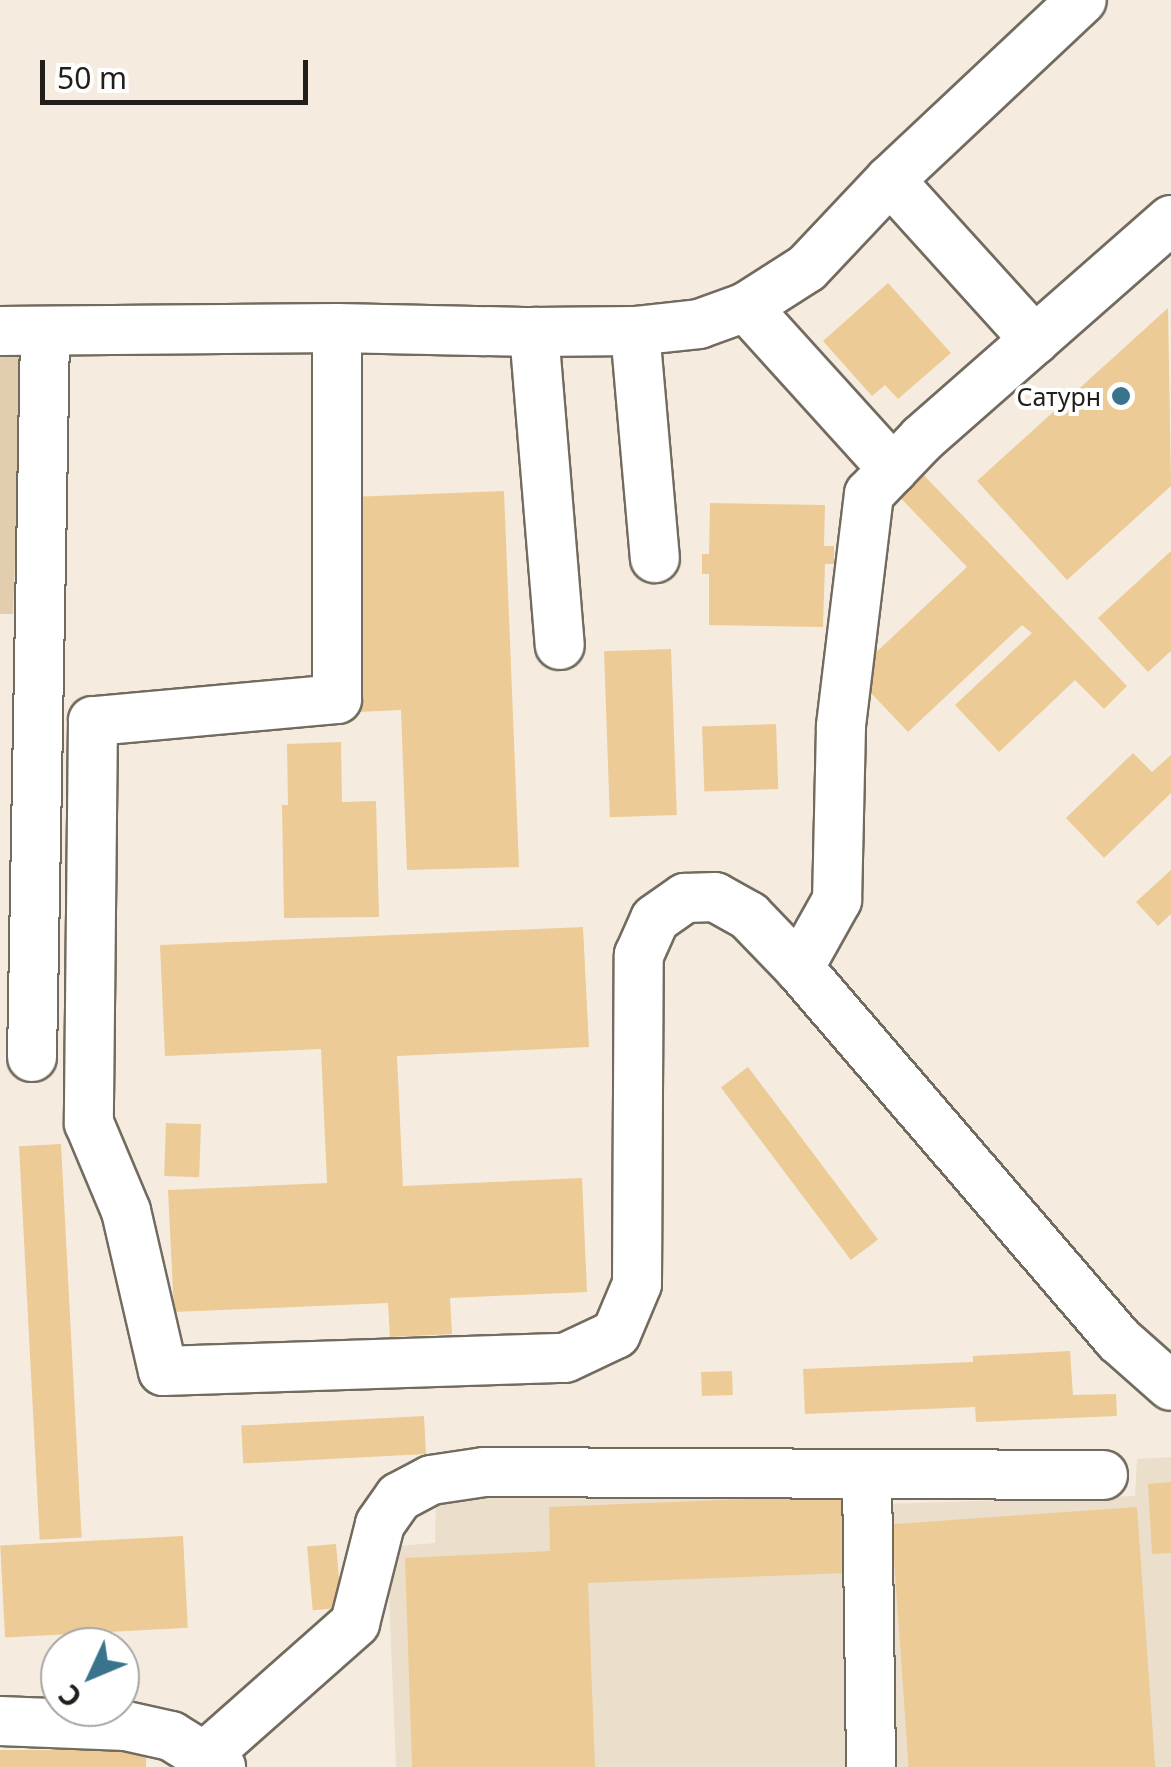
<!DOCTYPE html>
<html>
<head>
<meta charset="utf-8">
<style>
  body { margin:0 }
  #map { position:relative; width:1171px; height:1767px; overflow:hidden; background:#f5ecdf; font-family:"Noto Sans",sans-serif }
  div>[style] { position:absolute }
  .built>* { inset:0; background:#ebdfcb }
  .green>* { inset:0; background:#e2cdae }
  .building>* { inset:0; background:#eccb96; transform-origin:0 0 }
  .roads { filter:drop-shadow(2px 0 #726b5f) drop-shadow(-2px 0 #726b5f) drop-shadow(0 2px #726b5f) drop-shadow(0 -2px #726b5f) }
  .minor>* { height:48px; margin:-24px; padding:0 24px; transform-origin:24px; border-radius:24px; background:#fff }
  .dots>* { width:28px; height:28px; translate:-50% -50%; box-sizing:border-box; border:5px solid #fff; border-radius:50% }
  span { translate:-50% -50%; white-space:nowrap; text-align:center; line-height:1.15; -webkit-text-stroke:8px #fff; paint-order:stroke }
  .poi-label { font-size:25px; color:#221f1a }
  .right { translate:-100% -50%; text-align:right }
  .north { position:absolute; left:40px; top:1627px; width:100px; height:100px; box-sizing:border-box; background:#fff; border:2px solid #a7a5a3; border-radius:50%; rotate:226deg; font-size:28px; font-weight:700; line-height:40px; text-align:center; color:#221f1a }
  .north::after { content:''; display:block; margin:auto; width:35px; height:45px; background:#39738c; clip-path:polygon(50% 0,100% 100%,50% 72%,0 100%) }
  .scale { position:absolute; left:40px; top:60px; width:268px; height:45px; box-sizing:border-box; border:5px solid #221f1a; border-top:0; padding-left:12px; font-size:30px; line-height:35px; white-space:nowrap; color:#221f1a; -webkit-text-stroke:8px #fff; paint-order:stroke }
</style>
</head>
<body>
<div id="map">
  <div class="built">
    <div style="clip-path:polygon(1171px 1457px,1171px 1767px,396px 1767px,387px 1547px,435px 1543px,436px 1499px,853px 1489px,880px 1504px,1135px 1496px,1137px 1459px)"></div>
  </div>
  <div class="green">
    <div style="clip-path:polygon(23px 339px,13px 614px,0 614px,0 340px)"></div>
  </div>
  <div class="building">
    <div style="clip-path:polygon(888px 283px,951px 353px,898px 399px,885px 385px,872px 396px,823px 341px)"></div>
    <div style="clip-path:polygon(1168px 308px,1171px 486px,1067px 580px,977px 481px)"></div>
    <div style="clip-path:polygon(911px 462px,1127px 686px,1104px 709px,1075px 680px,999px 752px,955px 705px,1032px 633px,1022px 625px,908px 732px,853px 674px,967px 567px,888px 485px)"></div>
    <div style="clip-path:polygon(504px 491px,519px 867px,407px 870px,401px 710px,358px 712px,350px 497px)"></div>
    <div style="clip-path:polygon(710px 503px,825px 505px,824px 546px,834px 546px,834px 564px,825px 564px,823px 627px,709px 625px,709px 574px,702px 574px,702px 554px,709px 554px)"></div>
    <div style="clip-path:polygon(1171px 551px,1171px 651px,1148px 672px,1098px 618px)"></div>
    <div style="left:671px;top:649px;width:166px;height:67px;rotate:88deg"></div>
    <div style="left:776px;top:724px;width:65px;height:74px;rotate:88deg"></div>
    <div style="clip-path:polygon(341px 742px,342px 802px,376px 801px,379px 917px,284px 918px,282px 805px,288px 805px,287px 744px)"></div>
    <div style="clip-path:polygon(1133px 753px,1152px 772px,1171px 755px,1171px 793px,1104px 858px,1066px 818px)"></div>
    <div style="clip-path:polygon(1171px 870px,1171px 914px,1158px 926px,1136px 902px)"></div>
    <div style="clip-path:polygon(583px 927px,589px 1047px,397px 1056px,403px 1186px,582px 1178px,587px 1292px,450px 1298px,452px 1334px,390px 1337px,388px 1303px,174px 1312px,168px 1190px,327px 1183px,321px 1049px,165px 1056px,160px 945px)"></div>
    <div style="left:748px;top:1067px;width:216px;height:34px;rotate:53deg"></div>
    <div style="left:166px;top:1123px;width:35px;height:53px;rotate:2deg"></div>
    <div style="left:61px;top:1144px;width:394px;height:42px;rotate:87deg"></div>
    <div style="clip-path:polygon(1070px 1351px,1073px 1395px,1116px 1394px,1117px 1416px,976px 1422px,975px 1407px,805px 1414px,803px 1369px,973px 1362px,973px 1356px)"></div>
    <div style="left:732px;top:1371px;width:24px;height:31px;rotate:88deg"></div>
    <div style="left:424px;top:1416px;width:38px;height:183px;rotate:87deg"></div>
    <div style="clip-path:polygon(1171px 1482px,1171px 1553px,1152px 1554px,1148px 1484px)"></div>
    <div style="clip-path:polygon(847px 1495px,849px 1573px,588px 1583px,595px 1767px,412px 1767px,405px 1558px,550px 1551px,549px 1507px)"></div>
    <div style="left:1137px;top:1507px;width:261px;height:246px;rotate:86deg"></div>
    <div style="left:183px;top:1536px;width:92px;height:183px;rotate:87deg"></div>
    <div style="left:336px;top:1544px;width:64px;height:29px;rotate:85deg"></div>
    <div style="left:146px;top:1750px;width:17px;height:146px;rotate:90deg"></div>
  </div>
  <div class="roads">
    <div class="minor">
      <div style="left:890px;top:180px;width:216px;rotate:47.8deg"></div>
      <div style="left:1171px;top:220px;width:332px;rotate:138.7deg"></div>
      <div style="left:922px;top:439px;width:76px;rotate:133.9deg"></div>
      <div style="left:869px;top:494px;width:235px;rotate:96.9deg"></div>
      <div style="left:841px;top:727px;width:173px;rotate:91.3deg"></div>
      <div style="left:837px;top:900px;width:78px;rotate:119.2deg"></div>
      <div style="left:799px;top:968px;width:491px;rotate:49.3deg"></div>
      <div style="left:1119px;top:1340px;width:69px;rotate:41.5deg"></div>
      <div style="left:746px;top:307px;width:219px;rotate:47.8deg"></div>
      <div style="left:337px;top:328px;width:371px;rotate:90deg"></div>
      <div style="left:337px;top:699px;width:245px;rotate:174.8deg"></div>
      <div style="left:93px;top:721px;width:402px;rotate:90.6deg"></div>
      <div style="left:89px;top:1123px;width:95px;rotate:67.2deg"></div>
      <div style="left:126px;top:1211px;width:164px;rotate:77deg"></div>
      <div style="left:163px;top:1371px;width:402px;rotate:-1.9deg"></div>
      <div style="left:565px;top:1358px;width:56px;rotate:-25.2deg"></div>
      <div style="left:616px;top:1334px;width:54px;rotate:-67.2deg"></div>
      <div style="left:637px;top:1284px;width:329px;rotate:-89.7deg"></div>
      <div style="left:639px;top:955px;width:39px;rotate:-66deg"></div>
      <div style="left:655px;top:919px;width:37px;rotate:-35deg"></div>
      <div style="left:685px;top:898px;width:30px;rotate:-2deg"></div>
      <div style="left:715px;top:897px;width:39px;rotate:29deg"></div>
      <div style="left:749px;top:916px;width:72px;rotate:46.1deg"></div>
      <div style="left:0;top:331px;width:337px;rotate:-0.5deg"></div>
      <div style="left:337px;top:328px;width:197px;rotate:1.2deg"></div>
      <div style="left:534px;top:332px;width:101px;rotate:-0.6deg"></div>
      <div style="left:635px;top:331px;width:64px;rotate:-6.2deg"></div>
      <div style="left:699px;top:324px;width:50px;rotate:-19.9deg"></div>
      <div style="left:746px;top:307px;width:72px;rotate:-32.6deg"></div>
      <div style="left:807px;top:268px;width:121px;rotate:-46.7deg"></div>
      <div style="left:890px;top:180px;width:263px;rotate:-43.2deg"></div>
      <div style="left:635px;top:331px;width:228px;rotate:85deg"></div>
      <div style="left:534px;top:332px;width:314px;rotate:85.3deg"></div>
      <div style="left:32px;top:1057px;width:726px;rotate:-88.97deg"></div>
      <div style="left:867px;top:1477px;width:290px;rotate:89.2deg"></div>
      <div style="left:0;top:1721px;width:126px;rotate:2.3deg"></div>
      <div style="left:126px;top:1726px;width:46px;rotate:12.5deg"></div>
      <div style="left:171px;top:1736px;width:59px;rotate:31.8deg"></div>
      <div style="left:206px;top:1755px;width:199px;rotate:-41.5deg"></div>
      <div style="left:355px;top:1623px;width:102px;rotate:-75.8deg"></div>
      <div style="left:380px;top:1524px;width:33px;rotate:-55deg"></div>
      <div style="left:399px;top:1497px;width:36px;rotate:-28deg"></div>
      <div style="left:431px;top:1480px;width:54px;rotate:-8.6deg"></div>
      <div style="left:484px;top:1472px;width:619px;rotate:0.28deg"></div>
    </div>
  </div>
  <div class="dots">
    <div style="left:1121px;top:396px;background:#39738c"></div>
  </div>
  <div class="poi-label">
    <span class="right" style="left:1101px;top:396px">Сатурн</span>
  </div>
  <div class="north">С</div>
  <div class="scale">50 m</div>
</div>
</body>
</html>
